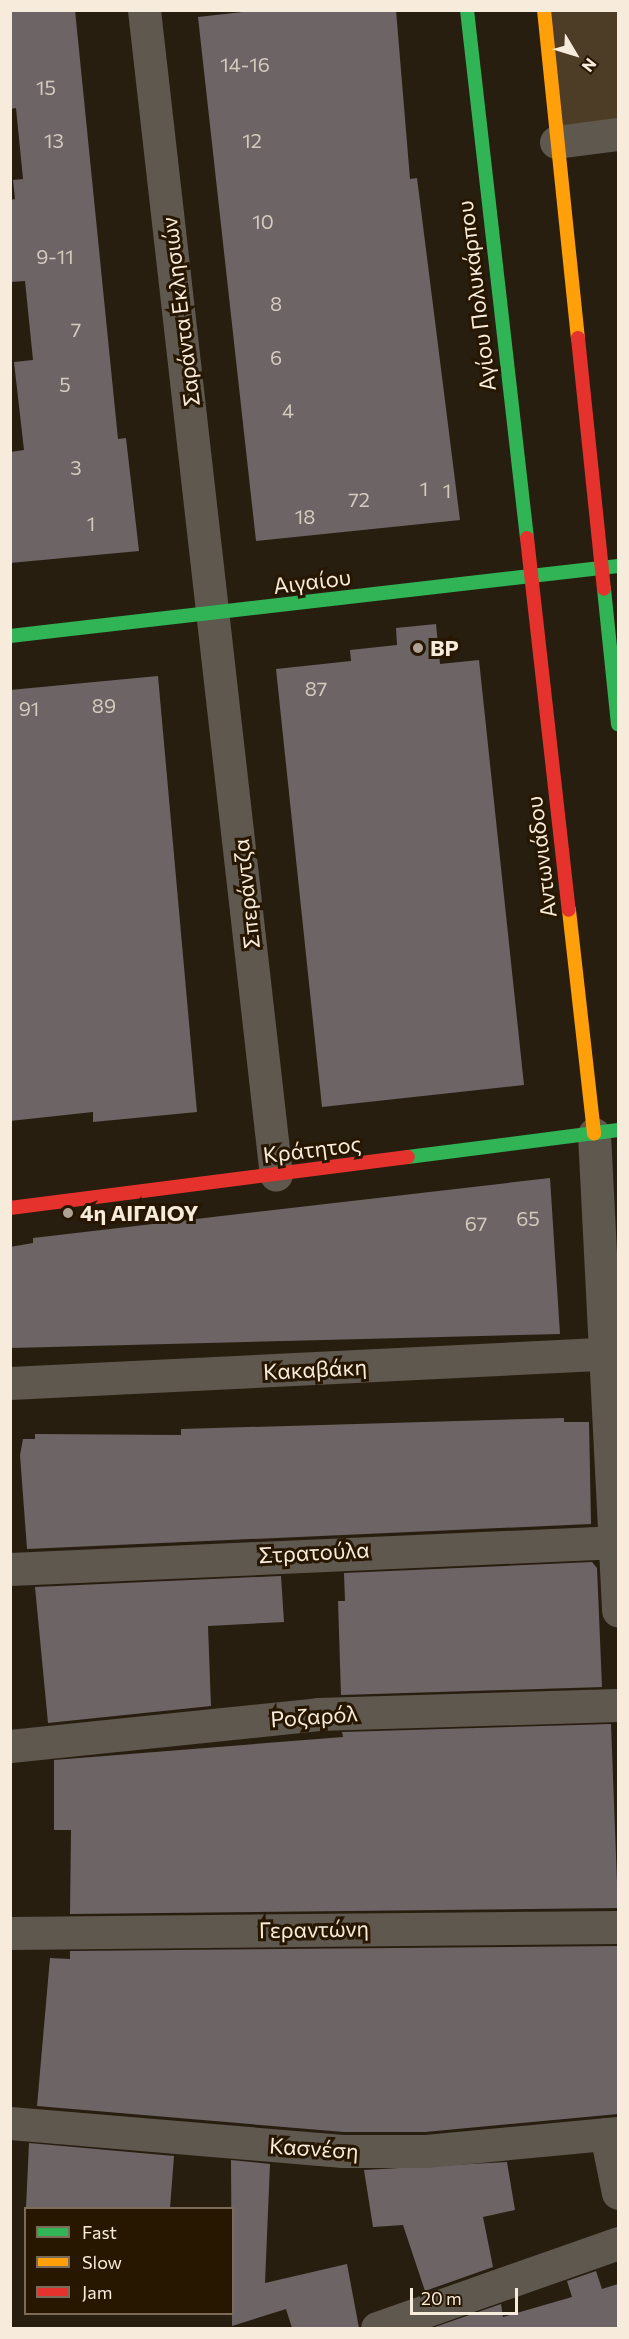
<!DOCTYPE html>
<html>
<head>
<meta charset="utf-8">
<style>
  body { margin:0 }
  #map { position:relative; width:629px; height:2339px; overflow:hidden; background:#281e10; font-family:Commissioner,sans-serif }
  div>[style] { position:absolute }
  .green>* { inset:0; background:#4e3d26 }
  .building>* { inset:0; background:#6d6565 }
  .street>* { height:33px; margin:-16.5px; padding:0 16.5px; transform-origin:16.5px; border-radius:16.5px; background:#5f584e }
  .fast>* { height:14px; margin:-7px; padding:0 7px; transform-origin:7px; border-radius:7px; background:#30b455 }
  .slow>* { height:14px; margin:-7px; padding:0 7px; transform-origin:7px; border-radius:7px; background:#ff9f0a }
  .jam>* { height:14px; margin:-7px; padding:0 7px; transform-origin:7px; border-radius:7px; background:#e5322d }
  .dots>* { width:16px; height:16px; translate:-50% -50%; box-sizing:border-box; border:3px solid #271700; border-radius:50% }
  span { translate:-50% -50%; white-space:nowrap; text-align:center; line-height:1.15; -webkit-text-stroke:6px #271700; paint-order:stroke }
  .number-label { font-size:20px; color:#d4cabe }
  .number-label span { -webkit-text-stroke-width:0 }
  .street-label { font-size:22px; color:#f7ebdc }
  .poi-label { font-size:22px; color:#f7ebdc; font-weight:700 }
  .left { translate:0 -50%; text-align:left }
  .frame { position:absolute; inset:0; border:12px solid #f7ebdc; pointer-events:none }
  .legend { position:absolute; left:24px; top:2207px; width:210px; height:108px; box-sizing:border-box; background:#271700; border:2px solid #7a6c58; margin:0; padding:8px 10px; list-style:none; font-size:18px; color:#f7ebdc }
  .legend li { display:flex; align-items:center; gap:12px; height:30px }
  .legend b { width:30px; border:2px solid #7a6c58 }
  .north { position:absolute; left:545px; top:24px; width:60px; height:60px; -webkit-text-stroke:4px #271700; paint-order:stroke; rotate:128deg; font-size:16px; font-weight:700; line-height:24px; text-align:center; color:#f7ebdc }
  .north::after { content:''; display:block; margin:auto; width:21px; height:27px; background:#f7ebdc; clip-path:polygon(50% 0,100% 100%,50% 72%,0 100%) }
  .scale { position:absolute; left:410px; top:2288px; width:108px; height:27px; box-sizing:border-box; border:3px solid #f7ebdc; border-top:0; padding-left:8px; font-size:18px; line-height:21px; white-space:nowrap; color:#f7ebdc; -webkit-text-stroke:4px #271700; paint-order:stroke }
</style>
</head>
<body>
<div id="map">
  <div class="green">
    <div style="clip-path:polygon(542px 11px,618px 11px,618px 134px,556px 142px)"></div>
  </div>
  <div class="building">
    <div style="clip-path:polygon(10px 10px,75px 10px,118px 439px,126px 438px,139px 551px,10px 563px,10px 452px,24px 450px,14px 362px,33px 360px,25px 281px,10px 282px,10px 200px,15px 199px,13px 180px,23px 179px,16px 108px,10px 109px)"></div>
    <div style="clip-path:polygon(260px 10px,396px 10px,410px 179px,417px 178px,460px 520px,256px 541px,198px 17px)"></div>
    <div style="clip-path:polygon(436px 624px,440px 664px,479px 660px,524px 1085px,322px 1107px,276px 669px,351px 661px,350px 650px,397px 645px,396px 628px)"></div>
    <div style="clip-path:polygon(158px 676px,197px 1112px,93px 1122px,93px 1112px,10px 1121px,10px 690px)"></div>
    <div style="clip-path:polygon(550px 1178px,560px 1334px,10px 1348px,10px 1247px,33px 1243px,33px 1238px)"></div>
    <div style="clip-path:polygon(564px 1418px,564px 1422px,589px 1422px,591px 1524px,27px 1549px,20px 1455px,23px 1439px,35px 1439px,35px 1434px,181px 1435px,181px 1429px)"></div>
    <div style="clip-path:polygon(592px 1562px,597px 1568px,602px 1687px,341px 1695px,338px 1601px,345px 1601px,344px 1573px)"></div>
    <div style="clip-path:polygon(281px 1576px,284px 1622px,208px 1626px,211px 1706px,48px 1723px,35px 1587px)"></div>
    <div style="clip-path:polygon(611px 1724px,618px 1908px,70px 1914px,71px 1830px,54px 1830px,54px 1760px,343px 1737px,342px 1732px)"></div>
    <div style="clip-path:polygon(618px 1946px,618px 2114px,425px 2132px,344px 2132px,37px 2106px,50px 1958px,70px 1959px,70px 1951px)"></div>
    <div style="clip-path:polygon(29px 2143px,174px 2156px,170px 2208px,26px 2208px)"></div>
    <div style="clip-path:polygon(231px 2160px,270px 2164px,265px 2283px,347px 2264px,359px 2328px,292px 2328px,286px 2309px,232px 2326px)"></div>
    <div style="clip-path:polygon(507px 2162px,515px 2210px,483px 2217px,493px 2267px,425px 2291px,403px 2225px,373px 2227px,364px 2170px)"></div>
    <div style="clip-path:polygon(596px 2271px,602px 2289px,618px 2284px,618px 2328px,432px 2328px,501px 2304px,503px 2317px,572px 2297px,567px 2281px)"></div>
  </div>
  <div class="street">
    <div style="left:144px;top:10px;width:1172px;rotate:83.54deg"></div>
    <div style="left:556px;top:142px;width:63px;rotate:-7.4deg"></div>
    <div style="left:594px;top:1134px;width:477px;rotate:87.1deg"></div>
    <div style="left:10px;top:1383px;width:609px;rotate:-2.82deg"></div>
    <div style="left:10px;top:1569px;width:609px;rotate:-2.54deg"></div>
    <div style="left:10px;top:1746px;width:310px;rotate:-5.9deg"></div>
    <div style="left:318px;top:1714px;width:300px;rotate:-1.7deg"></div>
    <div style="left:10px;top:1933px;width:608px;rotate:-0.57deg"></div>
    <div style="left:10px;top:2123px;width:334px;rotate:4.8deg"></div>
    <div style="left:343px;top:2151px;width:83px"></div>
    <div style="left:426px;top:2151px;width:193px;rotate:-5.4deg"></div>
    <div style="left:606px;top:2134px;width:60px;rotate:78.5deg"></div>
    <div style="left:377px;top:2328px;width:256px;rotate:-19.4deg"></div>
  </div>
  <div class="fast">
    <div style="left:467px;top:10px;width:531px;rotate:83.52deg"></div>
    <div style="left:604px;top:589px;width:136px;rotate:84.1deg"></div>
    <div style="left:10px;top:636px;width:612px;rotate:-6.57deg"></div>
    <div style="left:408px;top:1157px;width:212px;rotate:-7.3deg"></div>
  </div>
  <div class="slow">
    <div style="left:544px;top:10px;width:330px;rotate:84.1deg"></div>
    <div style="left:569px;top:910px;width:225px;rotate:83.6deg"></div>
  </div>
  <div class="jam">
    <div style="left:578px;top:338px;width:252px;rotate:84.1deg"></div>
    <div style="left:527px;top:538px;width:374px;rotate:83.6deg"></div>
    <div style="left:10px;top:1208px;width:401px;rotate:-7.3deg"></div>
  </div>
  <div class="dots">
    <div style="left:418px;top:648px;background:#afa395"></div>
    <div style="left:68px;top:1213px;background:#afa395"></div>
  </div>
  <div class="number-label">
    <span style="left:245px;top:64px">14-16</span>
    <span style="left:46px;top:87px">15</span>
    <span style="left:54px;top:140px">13</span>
    <span style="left:252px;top:140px">12</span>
    <span style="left:263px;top:221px">10</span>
    <span style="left:55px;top:256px">9-11</span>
    <span style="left:276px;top:303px">8</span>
    <span style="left:76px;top:329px">7</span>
    <span style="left:276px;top:357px">6</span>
    <span style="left:65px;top:384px">5</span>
    <span style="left:288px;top:410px">4</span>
    <span style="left:76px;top:467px">3</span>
    <span style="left:424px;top:488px">1</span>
    <span style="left:447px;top:490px">1</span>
    <span style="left:359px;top:499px">72</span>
    <span style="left:305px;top:516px">18</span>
    <span style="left:91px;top:523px">1</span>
    <span style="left:316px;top:688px">87</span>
    <span style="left:104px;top:705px">89</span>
    <span style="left:29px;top:708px">91</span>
    <span style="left:528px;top:1218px">65</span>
    <span style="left:476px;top:1223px">67</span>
  </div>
  <div class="street-label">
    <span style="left:476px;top:296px;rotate:-97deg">Αγίου Πολυκάρπου</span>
    <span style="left:180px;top:312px;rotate:-97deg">Σαράντα Εκλησιών</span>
    <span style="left:312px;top:581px;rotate:-7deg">Αιγαίου</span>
    <span style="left:541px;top:857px;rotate:-97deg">Αντωνιάδου</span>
    <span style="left:246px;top:894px;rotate:-96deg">Σπεράντζα</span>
    <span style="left:312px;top:1149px;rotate:-7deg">Κράτητος</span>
    <span style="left:315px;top:1369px;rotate:-3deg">Κακαβάκη</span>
    <span style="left:314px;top:1552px;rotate:-3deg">Στρατούλα</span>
    <span style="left:314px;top:1716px;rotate:-4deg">Ροζαρόλ</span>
    <span style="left:314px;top:1929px;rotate:-1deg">Γεραντώνη</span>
    <span style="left:314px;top:2148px;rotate:4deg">Κασνέση</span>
  </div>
  <div class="poi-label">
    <span class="left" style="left:430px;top:648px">BP</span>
    <span class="left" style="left:80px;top:1213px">4η ΑΙΓΑΙΟΥ</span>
  </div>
  <div class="frame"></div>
  <ul class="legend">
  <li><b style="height:8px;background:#30b455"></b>Fast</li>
  <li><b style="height:8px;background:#ff9f0a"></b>Slow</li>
  <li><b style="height:8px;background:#e5322d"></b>Jam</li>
  </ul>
  <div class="north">N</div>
  <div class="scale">20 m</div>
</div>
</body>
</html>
